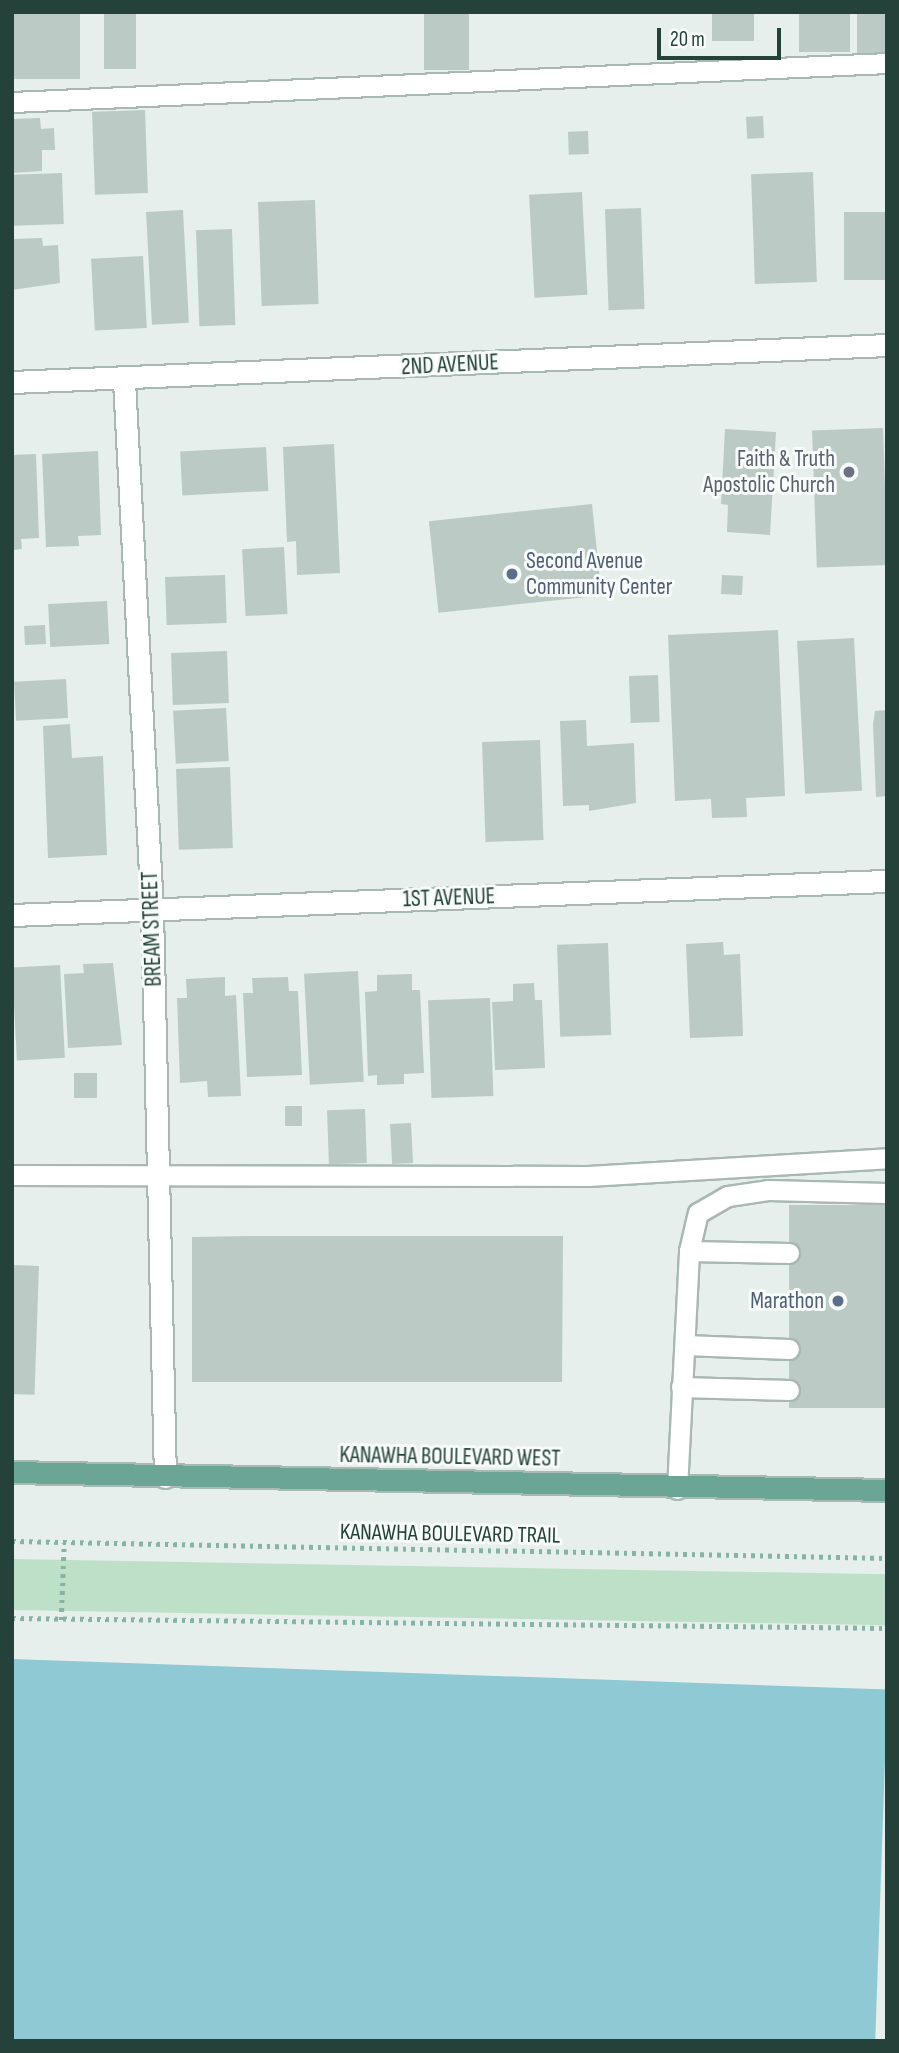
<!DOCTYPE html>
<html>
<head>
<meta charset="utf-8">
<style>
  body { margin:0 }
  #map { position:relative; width:899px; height:2053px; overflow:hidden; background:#e6efeb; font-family:"Sofia Sans Condensed",sans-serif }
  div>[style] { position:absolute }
  .green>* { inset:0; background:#bfe0c8; transform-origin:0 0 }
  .water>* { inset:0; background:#8ec9d4; transform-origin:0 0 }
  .building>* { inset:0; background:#bbcac4; transform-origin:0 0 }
  .path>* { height:4.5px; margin-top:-2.25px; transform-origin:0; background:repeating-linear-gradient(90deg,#86b3a5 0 3.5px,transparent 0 8.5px) }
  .roads { filter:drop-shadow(2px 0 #a8b8b2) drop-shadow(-2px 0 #a8b8b2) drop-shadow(0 2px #a8b8b2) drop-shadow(0 -2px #a8b8b2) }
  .service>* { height:19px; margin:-9.5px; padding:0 9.5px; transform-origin:9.5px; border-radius:9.5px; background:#fff }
  .minor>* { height:21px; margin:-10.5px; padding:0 10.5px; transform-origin:10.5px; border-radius:10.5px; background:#fff }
  .primary>* { height:21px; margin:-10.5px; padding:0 10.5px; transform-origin:10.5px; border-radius:10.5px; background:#6aa596 }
  .dots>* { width:19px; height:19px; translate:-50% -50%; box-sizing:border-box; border:4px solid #f7fbf9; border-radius:50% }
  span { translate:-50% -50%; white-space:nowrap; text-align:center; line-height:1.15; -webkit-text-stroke:6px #f7fbf9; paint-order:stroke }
  .street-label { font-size:23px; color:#24423a }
  .worship-label { font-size:23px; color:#5b616d }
  .right { translate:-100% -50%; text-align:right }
  .service-label { font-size:23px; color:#4e5e75 }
  .left { translate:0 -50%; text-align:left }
  .frame { position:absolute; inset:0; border:14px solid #24423a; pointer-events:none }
  .scale { position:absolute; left:657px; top:28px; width:124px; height:32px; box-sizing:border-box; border:4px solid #24423a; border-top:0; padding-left:9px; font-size:21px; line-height:24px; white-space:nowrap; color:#24423a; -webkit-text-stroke:5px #f7fbf9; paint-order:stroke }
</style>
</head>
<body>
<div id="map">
  <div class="green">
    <div style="left:12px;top:1559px;width:875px;height:51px;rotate:1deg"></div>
  </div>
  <div class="water">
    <div style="left:12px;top:1659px;width:876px;height:382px;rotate:2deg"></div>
  </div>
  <div class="building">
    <div style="left:12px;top:12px;width:68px;height:67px"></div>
    <div style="left:104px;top:12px;width:32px;height:57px"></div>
    <div style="left:424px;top:12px;width:45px;height:58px"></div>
    <div style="left:712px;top:12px;width:42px;height:29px"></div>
    <div style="left:799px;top:12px;width:51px;height:40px"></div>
    <div style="left:857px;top:12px;width:30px;height:41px"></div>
    <div style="left:145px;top:110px;width:83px;height:53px;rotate:88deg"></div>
    <div style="left:763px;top:116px;width:22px;height:17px;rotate:87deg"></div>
    <div style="clip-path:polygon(40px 118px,41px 129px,54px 128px,55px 150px,42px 150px,42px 171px,12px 173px,12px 119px)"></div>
    <div style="left:588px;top:131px;width:23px;height:20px;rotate:88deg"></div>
    <div style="left:813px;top:172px;width:110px;height:62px;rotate:88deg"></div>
    <div style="left:62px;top:173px;width:51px;height:50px;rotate:88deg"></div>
    <div style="left:582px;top:192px;width:103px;height:53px;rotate:87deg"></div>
    <div style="left:315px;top:200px;width:104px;height:57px;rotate:88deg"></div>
    <div style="left:641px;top:208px;width:101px;height:36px;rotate:88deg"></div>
    <div style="left:183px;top:210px;width:113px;height:37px;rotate:87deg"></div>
    <div style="left:887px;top:212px;width:68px;height:43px;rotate:90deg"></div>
    <div style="left:232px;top:229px;width:96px;height:36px;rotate:88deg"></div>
    <div style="clip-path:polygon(42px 238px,43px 246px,58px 245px,60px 283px,12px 290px,12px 239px)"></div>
    <div style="left:143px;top:256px;width:72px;height:52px;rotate:87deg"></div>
    <div style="left:883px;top:428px;width:137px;height:71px;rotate:88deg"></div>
    <div style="clip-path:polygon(725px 429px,776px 432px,770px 535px,727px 532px,728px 505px,721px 504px)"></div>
    <div style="clip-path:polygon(334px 444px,340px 573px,297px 575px,296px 541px,287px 542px,283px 447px)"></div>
    <div style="left:266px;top:447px;width:44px;height:86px;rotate:87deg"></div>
    <div style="clip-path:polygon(98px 451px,101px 535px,78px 536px,79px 546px,46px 547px,42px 454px)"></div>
    <div style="clip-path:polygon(36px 454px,39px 538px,21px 539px,22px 549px,12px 550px,12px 455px)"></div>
    <div style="left:592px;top:504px;width:92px;height:164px;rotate:84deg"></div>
    <div style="left:284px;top:547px;width:67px;height:42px;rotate:87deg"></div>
    <div style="left:225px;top:575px;width:48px;height:60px;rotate:88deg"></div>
    <div style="left:722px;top:575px;width:21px;height:19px;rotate:3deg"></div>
    <div style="left:107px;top:601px;width:43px;height:59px;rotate:87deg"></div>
    <div style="left:45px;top:625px;width:19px;height:21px;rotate:87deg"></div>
    <div style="clip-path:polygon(778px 630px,785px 796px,746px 798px,747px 817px,712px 818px,711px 799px,675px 801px,668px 635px)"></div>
    <div style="left:854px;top:638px;width:153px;height:57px;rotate:87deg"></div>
    <div style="left:227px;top:651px;width:52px;height:56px;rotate:88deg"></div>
    <div style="left:658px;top:675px;width:47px;height:29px;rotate:88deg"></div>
    <div style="left:66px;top:679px;width:39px;height:52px;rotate:87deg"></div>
    <div style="left:226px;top:708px;width:53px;height:53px;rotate:87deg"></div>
    <div style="clip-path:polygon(887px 710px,887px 796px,876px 797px,873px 724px,875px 711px)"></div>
    <div style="clip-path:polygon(586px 720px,587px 746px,634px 743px,636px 803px,589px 811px,589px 805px,563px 806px,560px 721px)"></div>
    <div style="clip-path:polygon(70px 724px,72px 758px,103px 756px,107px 855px,48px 858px,43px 726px)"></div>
    <div style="left:540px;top:740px;width:100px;height:58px;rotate:88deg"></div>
    <div style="left:230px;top:767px;width:81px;height:54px;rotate:88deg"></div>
    <div style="clip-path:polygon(723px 942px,724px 955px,740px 954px,743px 1036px,690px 1038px,686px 944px)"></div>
    <div style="left:608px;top:943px;width:92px;height:51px;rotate:88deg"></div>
    <div style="clip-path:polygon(113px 963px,122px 1045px,68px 1048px,64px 974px,84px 973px,83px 964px)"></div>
    <div style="left:60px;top:965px;width:93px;height:48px;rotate:87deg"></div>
    <div style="left:358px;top:971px;width:111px;height:54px;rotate:87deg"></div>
    <div style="clip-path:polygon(412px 974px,412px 990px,420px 990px,424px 1073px,404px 1074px,404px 1084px,377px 1085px,377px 1075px,368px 1076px,365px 992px,377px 991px,377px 975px)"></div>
    <div style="clip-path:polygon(225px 977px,225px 996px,236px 995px,241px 1096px,208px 1097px,207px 1081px,180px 1083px,177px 998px,187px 998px,186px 979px)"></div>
    <div style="clip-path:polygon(288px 977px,289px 991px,298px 991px,302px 1075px,247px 1077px,243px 993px,253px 993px,252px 978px)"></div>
    <div style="clip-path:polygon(534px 983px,535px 1000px,542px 1000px,545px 1068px,495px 1070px,492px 1002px,513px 1001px,513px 984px)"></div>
    <div style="left:490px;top:998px;width:98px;height:62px;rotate:88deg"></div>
    <div style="left:74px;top:1073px;width:23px;height:25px"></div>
    <div style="left:285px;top:1106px;width:17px;height:20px"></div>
    <div style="left:365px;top:1109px;width:54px;height:38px;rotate:88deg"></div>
    <div style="left:411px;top:1123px;width:40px;height:21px;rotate:87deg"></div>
    <div style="left:789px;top:1205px;width:98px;height:203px"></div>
    <div style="clip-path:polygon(248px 1236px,563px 1236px,562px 1382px,192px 1382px,192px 1237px)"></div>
    <div style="left:12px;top:1265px;width:27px;height:129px;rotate:2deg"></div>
  </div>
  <div class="path">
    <div style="left:12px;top:1541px;width:875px;rotate:1.11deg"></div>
    <div style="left:12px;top:1618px;width:875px;rotate:0.65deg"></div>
    <div style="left:61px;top:1620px;width:77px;rotate:-87.8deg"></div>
  </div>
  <div class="roads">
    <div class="service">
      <div style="left:12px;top:102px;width:876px;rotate:-2.55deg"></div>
      <div style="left:12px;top:1175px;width:576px;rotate:0.1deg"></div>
      <div style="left:588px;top:1176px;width:300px;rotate:-3.4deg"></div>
      <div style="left:689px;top:1251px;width:100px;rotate:1.1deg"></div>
      <div style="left:685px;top:1345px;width:104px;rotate:2.2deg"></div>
      <div style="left:681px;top:1387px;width:108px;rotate:1.6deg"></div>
      <div style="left:677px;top:1489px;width:238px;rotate:-87.1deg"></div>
      <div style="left:689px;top:1251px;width:39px;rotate:-77deg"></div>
      <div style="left:698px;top:1213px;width:34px;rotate:-30deg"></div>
      <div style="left:728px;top:1196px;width:40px;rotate:-8.5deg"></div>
      <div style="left:768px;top:1190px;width:119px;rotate:1.4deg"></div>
    </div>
    <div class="minor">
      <div style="left:124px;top:381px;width:530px;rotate:86.97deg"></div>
      <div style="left:152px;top:910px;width:567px;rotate:88.69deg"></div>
      <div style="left:12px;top:382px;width:876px;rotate:-2.42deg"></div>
      <div style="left:12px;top:915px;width:876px;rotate:-2.23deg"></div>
    </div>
    <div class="primary">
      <div style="left:12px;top:1472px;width:875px;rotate:1.18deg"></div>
    </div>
  </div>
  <div class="dots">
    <div style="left:849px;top:472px;background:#6b7280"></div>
    <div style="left:512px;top:574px;background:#5c6f8a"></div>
    <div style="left:838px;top:1301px;background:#5c6f8a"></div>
  </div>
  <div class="street-label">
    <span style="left:450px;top:365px;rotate:-3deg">2ND AVENUE</span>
    <span style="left:449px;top:898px;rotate:-2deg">1ST AVENUE</span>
    <span style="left:152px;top:929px;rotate:-92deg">BREAM STREET</span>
    <span style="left:450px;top:1457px;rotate:1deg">KANAWHA BOULEVARD WEST</span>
    <span style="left:450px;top:1534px;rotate:1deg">KANAWHA BOULEVARD TRAIL</span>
  </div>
  <div class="worship-label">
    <span class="right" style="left:835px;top:472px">Faith &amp; Truth<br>Apostolic Church</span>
  </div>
  <div class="service-label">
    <span class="left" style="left:526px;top:574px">Second Avenue<br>Community Center</span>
    <span class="right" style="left:824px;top:1301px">Marathon</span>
  </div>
  <div class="frame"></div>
  <div class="scale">20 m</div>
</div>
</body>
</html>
